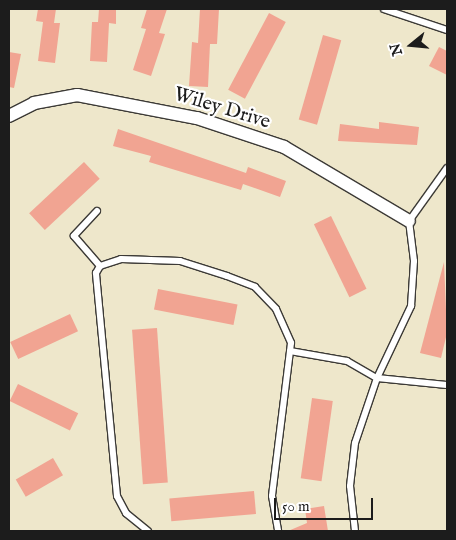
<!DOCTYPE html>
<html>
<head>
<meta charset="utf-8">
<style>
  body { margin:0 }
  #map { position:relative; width:456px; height:540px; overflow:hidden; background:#eee7cb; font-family:"IM FELL English",serif }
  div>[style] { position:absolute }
  .building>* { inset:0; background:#f1a492; transform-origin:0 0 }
  .roads { filter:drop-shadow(1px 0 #3c3a36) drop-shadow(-1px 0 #3c3a36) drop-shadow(0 1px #3c3a36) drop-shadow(0 -1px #3c3a36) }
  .lane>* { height:6px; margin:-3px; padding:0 3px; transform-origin:3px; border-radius:3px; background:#fff }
  .street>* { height:12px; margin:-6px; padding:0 6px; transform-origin:6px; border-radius:6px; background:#fff }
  span { translate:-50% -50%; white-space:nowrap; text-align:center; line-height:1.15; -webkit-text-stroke:4.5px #fff; paint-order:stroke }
  .street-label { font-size:20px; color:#1c1c1c }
  .frame { position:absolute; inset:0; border:10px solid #1c1c1c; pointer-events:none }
  .north { position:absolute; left:386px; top:20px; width:50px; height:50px; -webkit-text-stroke:4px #fff; paint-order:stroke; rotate:253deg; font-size:14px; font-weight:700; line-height:20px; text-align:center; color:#1c1c1c }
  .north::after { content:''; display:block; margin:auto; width:18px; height:22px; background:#1c1c1c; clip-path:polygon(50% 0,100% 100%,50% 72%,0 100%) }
  .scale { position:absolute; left:274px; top:498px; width:99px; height:22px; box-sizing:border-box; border:2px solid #1c1c1c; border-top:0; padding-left:6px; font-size:15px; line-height:18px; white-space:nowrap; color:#1c1c1c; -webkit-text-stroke:4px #fff; paint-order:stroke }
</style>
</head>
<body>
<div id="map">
  <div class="building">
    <div style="clip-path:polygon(38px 9px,56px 9px,54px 23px,60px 23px,55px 63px,38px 61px,43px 22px,36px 21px)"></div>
    <div style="clip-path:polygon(99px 9px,116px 9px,116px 24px,109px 23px,107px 62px,90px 61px,92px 22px,98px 22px)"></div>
    <div style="clip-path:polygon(147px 9px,167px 9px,159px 33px,165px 34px,151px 76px,133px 70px,146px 29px,141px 28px)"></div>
    <div style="clip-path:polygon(200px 9px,219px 9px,217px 44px,210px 44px,208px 87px,189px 86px,192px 42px,198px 43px)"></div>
    <div style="left:269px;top:13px;width:19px;height:87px;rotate:28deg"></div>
    <div style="left:323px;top:35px;width:19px;height:88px;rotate:16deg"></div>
    <div style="clip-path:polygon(439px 47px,447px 51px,447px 75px,429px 66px)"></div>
    <div style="clip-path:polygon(9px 52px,21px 54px,14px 88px,9px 87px)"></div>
    <div style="clip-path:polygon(379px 122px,419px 127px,417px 145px,338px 141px,340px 124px,379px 129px)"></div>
    <div style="clip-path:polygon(118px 129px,246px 173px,248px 167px,286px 181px,280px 197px,243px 184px,241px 190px,149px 162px,151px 156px,113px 146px)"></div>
    <div style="left:84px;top:162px;width:23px;height:75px;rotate:47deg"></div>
    <div style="left:331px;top:216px;width:81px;height:19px;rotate:64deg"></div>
    <div style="clip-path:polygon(444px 262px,447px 333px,441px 358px,420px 353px)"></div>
    <div style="left:158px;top:289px;width:81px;height:21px;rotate:11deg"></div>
    <div style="left:70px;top:314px;width:19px;height:66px;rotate:65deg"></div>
    <div style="left:157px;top:328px;width:155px;height:25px;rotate:86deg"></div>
    <div style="left:18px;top:384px;width:67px;height:19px;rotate:26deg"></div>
    <div style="left:312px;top:398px;width:21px;height:81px;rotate:8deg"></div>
    <div style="left:53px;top:458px;width:20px;height:43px;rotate:60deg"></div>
    <div style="left:254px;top:491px;width:23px;height:85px;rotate:85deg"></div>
    <div style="clip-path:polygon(324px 506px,328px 531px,288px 531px,307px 523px,305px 509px)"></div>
  </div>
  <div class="roads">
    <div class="lane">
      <div style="left:384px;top:9px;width:66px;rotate:18.4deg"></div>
      <div style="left:97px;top:211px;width:34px;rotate:133deg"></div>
      <div style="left:74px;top:236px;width:40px;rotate:49deg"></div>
      <div style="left:290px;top:351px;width:58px;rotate:10deg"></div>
      <div style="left:347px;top:361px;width:34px;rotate:30deg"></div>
      <div style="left:377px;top:378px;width:70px;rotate:5.7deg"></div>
      <div style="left:148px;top:531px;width:28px;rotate:-141deg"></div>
      <div style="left:126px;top:513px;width:19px;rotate:-118deg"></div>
      <div style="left:117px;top:496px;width:224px;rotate:-95.4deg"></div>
      <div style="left:96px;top:273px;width:8px;rotate:-60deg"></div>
      <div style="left:100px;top:266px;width:22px;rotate:-18deg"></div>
      <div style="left:121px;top:259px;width:59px;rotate:1.9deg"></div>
      <div style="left:180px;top:261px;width:49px;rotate:17.7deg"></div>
      <div style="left:227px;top:276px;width:30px;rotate:21deg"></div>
      <div style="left:255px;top:287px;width:30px;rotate:46deg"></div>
      <div style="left:276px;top:309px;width:37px;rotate:66deg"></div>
      <div style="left:291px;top:343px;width:154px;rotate:97.1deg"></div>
      <div style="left:272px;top:496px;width:36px;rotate:80deg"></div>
      <div style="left:355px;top:531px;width:45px;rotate:-96.3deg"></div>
      <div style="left:350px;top:486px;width:43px;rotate:-83.4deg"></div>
      <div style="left:355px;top:443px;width:69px;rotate:-71.3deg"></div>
      <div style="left:377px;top:378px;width:80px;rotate:-64.7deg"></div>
      <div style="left:411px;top:306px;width:45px;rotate:-86.2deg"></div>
      <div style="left:414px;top:261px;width:40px;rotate:-97.1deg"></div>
      <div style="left:409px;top:221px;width:65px;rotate:-54.4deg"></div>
    </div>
    <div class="street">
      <div style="left:9px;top:116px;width:28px;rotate:-27deg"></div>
      <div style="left:34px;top:103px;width:44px;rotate:-10.5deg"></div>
      <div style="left:77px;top:95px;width:122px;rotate:10.9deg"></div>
      <div style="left:197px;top:118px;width:92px;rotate:18.4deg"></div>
      <div style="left:284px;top:147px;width:145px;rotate:30.6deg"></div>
    </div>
  </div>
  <div class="street-label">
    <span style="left:222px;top:108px;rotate:17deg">Wiley Drive</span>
  </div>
  <div class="frame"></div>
  <div class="north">N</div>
  <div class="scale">50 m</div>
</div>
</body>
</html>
